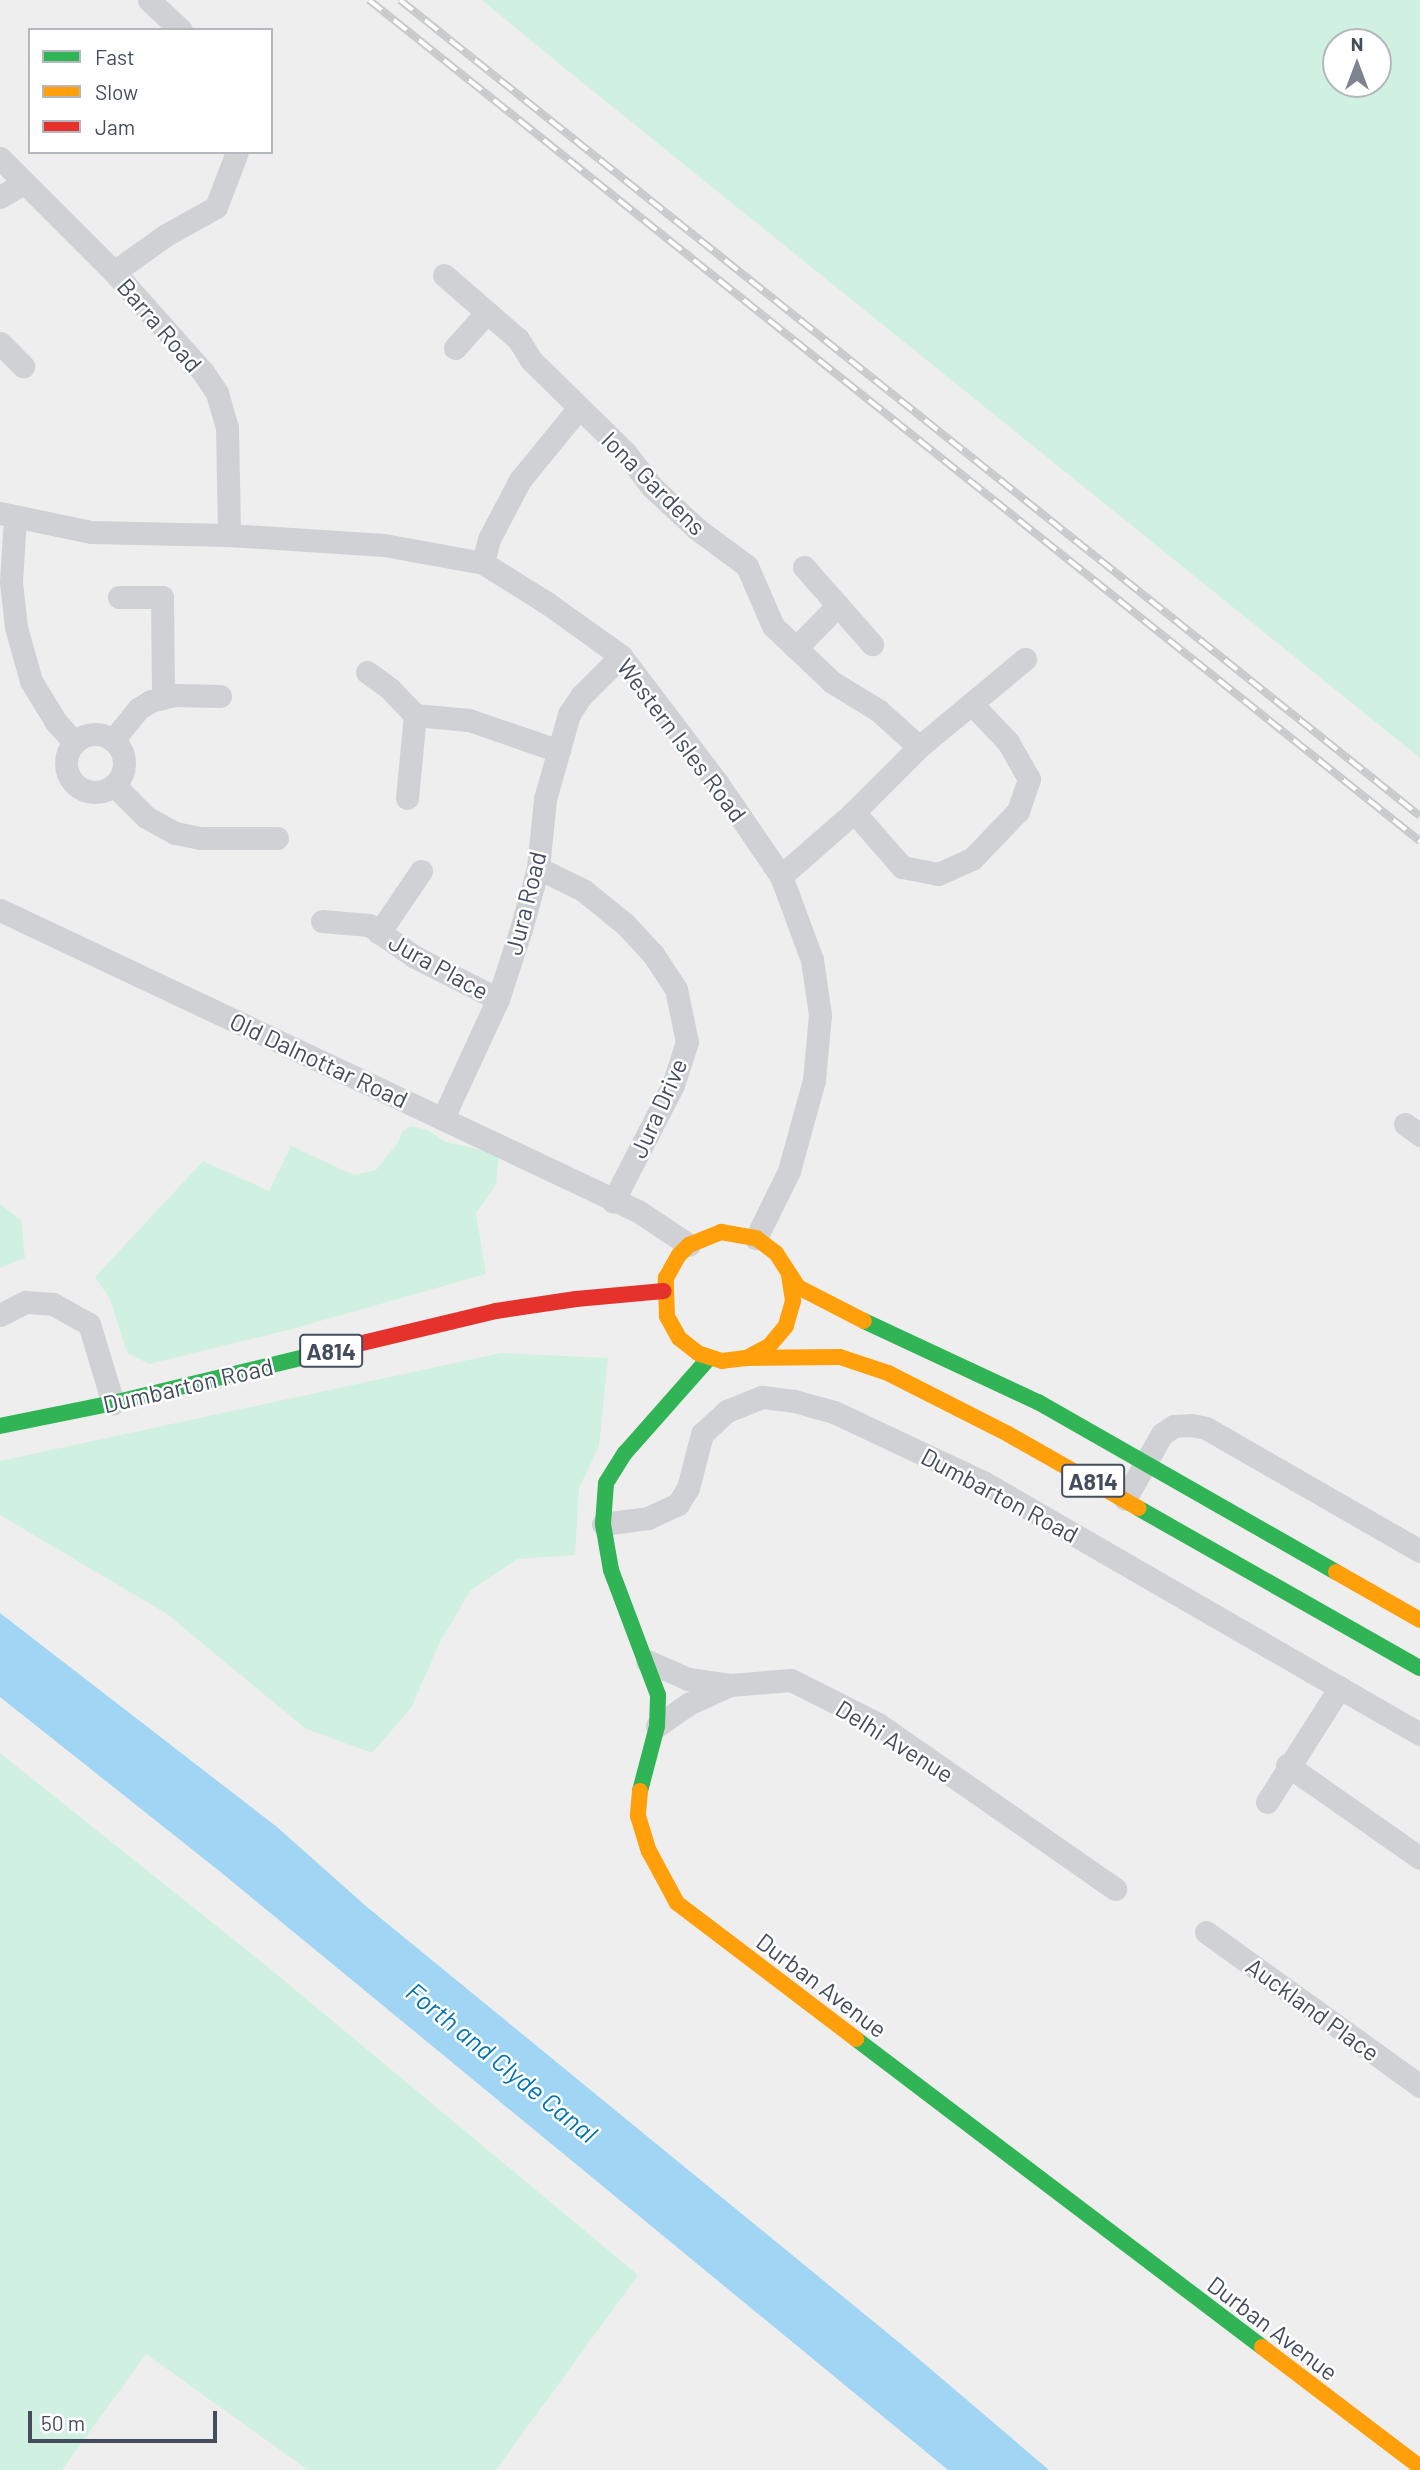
<!DOCTYPE html>
<html>
<head>
<meta charset="utf-8">
<style>
  body { margin:0 }
  #map { position:relative; width:1420px; height:2470px; overflow:hidden; background:#efeeee; font-family:Barlow,sans-serif }
  div>[style] { position:absolute }
  .green>* { inset:0; background:#d0f1e1 }
  .water>* { inset:0; background:#a0d6f4 }
  .street>* { height:23px; margin:-11.5px; padding:0 11.5px; transform-origin:11.5px; border-radius:11.5px; background:#cfd1d4 }
  .street>.ring { margin:-11.5px; padding:0; box-sizing:content-box; background:none; border:23px solid #cfd1d4; border-radius:50% }
  .fast>* { height:16px; margin:-8px; padding:0 8px; transform-origin:8px; border-radius:8px; background:#30b455 }
  .slow>* { height:16px; margin:-8px; padding:0 8px; transform-origin:8px; border-radius:8px; background:#ff9f0a }
  .jam>* { height:16px; margin:-8px; padding:0 8px; transform-origin:8px; border-radius:8px; background:#e5322d }
  .rail>* { height:8px; margin-top:-4px; transform-origin:0; background:repeating-linear-gradient(90deg,#fff 0 16px,#c7c9cb 0 32px); box-sizing:border-box; border-block:2px solid #c7c9cb }
  span { translate:-50% -50%; white-space:nowrap; text-align:center; line-height:1.15; -webkit-text-stroke:5px #fff; paint-order:stroke }
  .shield-label span { padding:2px 5px; background:#fff; border:2px solid; border-radius:5px; -webkit-text-stroke-width:0 }
  .shield-label { font-size:23px; color:#434d5d; font-weight:700 }
  .street-label { font-size:24px; color:#434d5d }
  .water-label { font-size:26px; color:#0074b3; font-style:italic }
  .legend { position:absolute; left:28px; top:28px; width:245px; height:126px; box-sizing:border-box; background:#fff; border:2px solid #b4b8be; margin:0; padding:9px 12px; list-style:none; font-size:21px; color:#434d5d }
  .legend li { display:flex; align-items:center; gap:14px; height:35px }
  .legend b { width:35px; border:2px solid #b4b8be }
  .north { position:absolute; left:1322px; top:28px; width:70px; height:70px; box-sizing:border-box; background:#fff; border:2px solid #b4b8be; border-radius:50%; rotate:0deg; font-size:19px; font-weight:700; line-height:28px; text-align:center; color:#434d5d }
  .north::after { content:''; display:block; margin:auto; width:24px; height:32px; background:#7f8590; clip-path:polygon(50% 0,100% 100%,50% 72%,0 100%) }
  .scale { position:absolute; left:28px; top:2411px; width:189px; height:32px; box-sizing:border-box; border:4px solid #434d5d; border-top:0; padding-left:9px; font-size:21px; line-height:24px; white-space:nowrap; color:#434d5d; -webkit-text-stroke:5px #fff; paint-order:stroke }
</style>
</head>
<body>
<div id="map">
  <div class="green">
    <div style="clip-path:polygon(evenodd,482px 0,1420px 0,1420px 758px,557px 62px,482px 0,1336px 42px,1378px 42px,1378px 84px,1336px 84px,1336px 42px)"></div>
    <div style="clip-path:polygon(410px 1126px,427px 1130px,446px 1142px,499px 1154px,496px 1185px,476px 1213px,486px 1274px,292px 1329px,149px 1364px,127px 1353px,110px 1299px,95px 1277px,203px 1161px,269px 1191px,291px 1146px,354px 1175px,376px 1170px,398px 1142px,402px 1132px)"></div>
    <div style="clip-path:polygon(0 1204px,21px 1220px,25px 1258px,0 1268px)"></div>
    <div style="clip-path:polygon(501px 1353px,608px 1358px,599px 1446px,579px 1488px,575px 1555px,518px 1559px,471px 1590px,441px 1640px,411px 1708px,372px 1753px,306px 1729px,167px 1614px,0 1515px,0 1461px)"></div>
    <div style="clip-path:polygon(0 1753px,269px 1968px,638px 2275px,496px 2470px,308px 2470px,146px 2354px,62px 2470px,0 2470px)"></div>
  </div>
  <div class="water">
    <div style="clip-path:polygon(0 1613px,277px 1827px,367px 1907px,907px 2349px,1049px 2470px,948px 2470px,223px 1874px,0 1697px)"></div>
  </div>
  <div class="street">
    <div style="left:149px;top:0;width:44px;rotate:43.2deg"></div>
    <div style="left:0;top:158px;width:161px;rotate:45deg"></div>
    <div style="left:114px;top:272px;width:134px;rotate:48.3deg"></div>
    <div style="left:203px;top:372px;width:25px;rotate:56deg"></div>
    <div style="left:217px;top:393px;width:35px;rotate:74deg"></div>
    <div style="left:227px;top:427px;width:108px;rotate:88.9deg"></div>
    <div style="left:0;top:197px;width:27px;rotate:-31deg"></div>
    <div style="left:114px;top:272px;width:64px;rotate:-35.4deg"></div>
    <div style="left:166px;top:235px;width:57px;rotate:-29.2deg"></div>
    <div style="left:216px;top:207px;width:59px;rotate:-69.1deg"></div>
    <div style="left:444px;top:275px;width:98px;rotate:40.9deg"></div>
    <div style="left:518px;top:339px;width:25px;rotate:58deg"></div>
    <div style="left:531px;top:360px;width:132px;rotate:44.4deg"></div>
    <div style="left:625px;top:452px;width:44px;rotate:52.4deg"></div>
    <div style="left:652px;top:487px;width:62px;rotate:43deg"></div>
    <div style="left:697px;top:529px;width:62px;rotate:36.5deg"></div>
    <div style="left:747px;top:566px;width:65px;rotate:66.6deg"></div>
    <div style="left:773px;top:626px;width:81px;rotate:43.5deg"></div>
    <div style="left:832px;top:682px;width:54px;rotate:31.3deg"></div>
    <div style="left:878px;top:710px;width:55px;rotate:42.1deg"></div>
    <div style="left:0;top:343px;width:33px;rotate:45deg"></div>
    <div style="left:455px;top:348px;width:48px;rotate:-48.4deg"></div>
    <div style="left:0;top:513px;width:93px;rotate:11.8deg"></div>
    <div style="left:91px;top:532px;width:138px;rotate:1.2deg"></div>
    <div style="left:229px;top:535px;width:155px;rotate:3.7deg"></div>
    <div style="left:384px;top:545px;width:101px;rotate:10.3deg"></div>
    <div style="left:483px;top:563px;width:75px;rotate:32deg"></div>
    <div style="left:547px;top:603px;width:91px;rotate:35.6deg"></div>
    <div style="left:621px;top:656px;width:161px;rotate:52.8deg"></div>
    <div style="left:718px;top:784px;width:112px;rotate:55.6deg"></div>
    <div style="left:781px;top:876px;width:90px;rotate:69.7deg"></div>
    <div style="left:812px;top:960px;width:56px;rotate:81.7deg"></div>
    <div style="left:820px;top:1015px;width:65px;rotate:95.3deg"></div>
    <div style="left:814px;top:1080px;width:94px;rotate:105.4deg"></div>
    <div style="left:789px;top:1171px;width:75px;rotate:116.2deg"></div>
    <div style="left:15px;top:518px;width:64px;rotate:93.6deg"></div>
    <div style="left:11px;top:582px;width:45px;rotate:83.7deg"></div>
    <div style="left:16px;top:627px;width:56px;rotate:74.5deg"></div>
    <div style="left:31px;top:681px;width:48px;rotate:58.6deg"></div>
    <div style="left:56px;top:722px;width:27px;rotate:48deg"></div>
    <div style="left:483px;top:563px;width:25px;rotate:-76deg"></div>
    <div style="left:489px;top:539px;width:67px;rotate:-62.3deg"></div>
    <div style="left:520px;top:480px;width:92px;rotate:-50.8deg"></div>
    <div style="left:804px;top:567px;width:103px;rotate:48.6deg"></div>
    <div style="left:119px;top:597px;width:43px"></div>
    <div style="left:162px;top:597px;width:101px;rotate:89.4deg"></div>
    <div style="left:796px;top:648px;width:60px;rotate:-45.7deg"></div>
    <div style="left:367px;top:672px;width:29px;rotate:36deg"></div>
    <div style="left:390px;top:689px;width:36px;rotate:46deg"></div>
    <div style="left:415px;top:715px;width:54px;rotate:5.3deg"></div>
    <div style="left:469px;top:720px;width:95px;rotate:19deg"></div>
    <div class="ring" style="left:66px;top:734px;width:35px;height:35px"></div>
    <div style="left:113px;top:740px;width:40px;rotate:-51deg"></div>
    <div style="left:138px;top:709px;width:15px;rotate:-32deg"></div>
    <div style="left:151px;top:701px;width:24px;rotate:-15deg"></div>
    <div style="left:174px;top:695px;width:46px;rotate:1.2deg"></div>
    <div style="left:114px;top:785px;width:45px;rotate:45deg"></div>
    <div style="left:146px;top:817px;width:33px;rotate:29deg"></div>
    <div style="left:175px;top:833px;width:26px;rotate:11deg"></div>
    <div style="left:201px;top:838px;width:76px"></div>
    <div style="left:407px;top:798px;width:83px;rotate:-84.5deg"></div>
    <div style="left:854px;top:812px;width:73px;rotate:48.9deg"></div>
    <div style="left:902px;top:867px;width:37px;rotate:11deg"></div>
    <div style="left:938px;top:874px;width:37px;rotate:-24deg"></div>
    <div style="left:972px;top:859px;width:66px;rotate:-46.2deg"></div>
    <div style="left:1018px;top:811px;width:34px;rotate:-71deg"></div>
    <div style="left:1029px;top:779px;width:43px;rotate:-119.6deg"></div>
    <div style="left:1008px;top:742px;width:52px;rotate:-133.5deg"></div>
    <div style="left:538px;top:868px;width:50px;rotate:26.1deg"></div>
    <div style="left:583px;top:890px;width:54px;rotate:39deg"></div>
    <div style="left:625px;top:924px;width:41px;rotate:47deg"></div>
    <div style="left:653px;top:954px;width:42px;rotate:56.7deg"></div>
    <div style="left:676px;top:989px;width:54px;rotate:78.3deg"></div>
    <div style="left:687px;top:1042px;width:45px;rotate:108deg"></div>
    <div style="left:673px;top:1085px;width:131px;rotate:117.3deg"></div>
    <div style="left:781px;top:876px;width:97px;rotate:-41.2deg"></div>
    <div style="left:854px;top:812px;width:92px;rotate:-45deg"></div>
    <div style="left:919px;top:747px;width:138px;rotate:-39.7deg"></div>
    <div style="left:0;top:910px;width:705px;rotate:25.26deg"></div>
    <div style="left:638px;top:1211px;width:61px;rotate:33.7deg"></div>
    <div style="left:322px;top:921px;width:47px;rotate:4.9deg"></div>
    <div style="left:369px;top:925px;width:56px;rotate:34.8deg"></div>
    <div style="left:415px;top:957px;width:93px;rotate:26.8deg"></div>
    <div style="left:379px;top:933px;width:75px;rotate:-55.9deg"></div>
    <div style="left:443px;top:1118px;width:131px;rotate:-65.2deg"></div>
    <div style="left:498px;top:999px;width:74px;rotate:-71.8deg"></div>
    <div style="left:521px;top:929px;width:63px;rotate:-74.4deg"></div>
    <div style="left:538px;top:868px;width:69px;rotate:-84.2deg"></div>
    <div style="left:545px;top:799px;width:88px;rotate:-74.2deg"></div>
    <div style="left:569px;top:714px;width:23px;rotate:-56deg"></div>
    <div style="left:582px;top:695px;width:55px;rotate:-45deg"></div>
    <div style="left:1405px;top:1124px;width:19px;rotate:36deg"></div>
    <div style="left:0;top:1315px;width:29px;rotate:-27deg"></div>
    <div style="left:26px;top:1302px;width:27px;rotate:4deg"></div>
    <div style="left:53px;top:1304px;width:41px;rotate:29.1deg"></div>
    <div style="left:89px;top:1324px;width:83px;rotate:73.1deg"></div>
    <div style="left:1125px;top:1499px;width:75px;rotate:-60.4deg"></div>
    <div style="left:1162px;top:1434px;width:14px;rotate:-34deg"></div>
    <div style="left:1174px;top:1426px;width:17px;rotate:-3deg"></div>
    <div style="left:1191px;top:1425px;width:15px;rotate:11deg"></div>
    <div style="left:1206px;top:1428px;width:247px;rotate:29.9deg"></div>
    <div style="left:603px;top:1524px;width:45px;rotate:-7.6deg"></div>
    <div style="left:648px;top:1518px;width:33px;rotate:-25deg"></div>
    <div style="left:678px;top:1504px;width:19px;rotate:-58deg"></div>
    <div style="left:688px;top:1488px;width:56px;rotate:-75.5deg"></div>
    <div style="left:702px;top:1434px;width:34px;rotate:-43deg"></div>
    <div style="left:727px;top:1411px;width:38px;rotate:-22deg"></div>
    <div style="left:762px;top:1397px;width:32px;rotate:7deg"></div>
    <div style="left:794px;top:1401px;width:41px;rotate:15.4deg"></div>
    <div style="left:834px;top:1412px;width:165px;rotate:25.2deg"></div>
    <div style="left:983px;top:1482px;width:504px;rotate:29.97deg"></div>
    <div style="left:647px;top:1661px;width:45px;rotate:23.7deg"></div>
    <div style="left:688px;top:1679px;width:42px;rotate:8.1deg"></div>
    <div style="left:657px;top:1726px;width:38px;rotate:-35deg"></div>
    <div style="left:688px;top:1704px;width:46px;rotate:-24.3deg"></div>
    <div style="left:730px;top:1685px;width:61px;rotate:-4.7deg"></div>
    <div style="left:791px;top:1680px;width:97px;rotate:26.8deg"></div>
    <div style="left:878px;top:1724px;width:289px;rotate:34.8deg"></div>
    <div style="left:1287px;top:1765px;width:162px;rotate:35deg"></div>
    <div style="left:1267px;top:1802px;width:136px;rotate:-57.6deg"></div>
    <div style="left:1206px;top:1932px;width:264px;rotate:35.7deg"></div>
  </div>
  <div class="fast">
    <div style="left:864px;top:1321px;width:192px;rotate:25deg"></div>
    <div style="left:1038px;top:1402px;width:343px;rotate:29.7deg"></div>
    <div style="left:0;top:1426px;width:115px;rotate:-11.5deg"></div>
    <div style="left:113px;top:1403px;width:248px;rotate:-13.5deg"></div>
    <div style="left:1138px;top:1508px;width:324px;rotate:29.6deg"></div>
    <div style="left:640px;top:1791px;width:67px;rotate:-75.3deg"></div>
    <div style="left:657px;top:1726px;width:31px;rotate:-88deg"></div>
    <div style="left:658px;top:1695px;width:134px;rotate:-110.6deg"></div>
    <div style="left:611px;top:1570px;width:47px;rotate:-99.9deg"></div>
    <div style="left:603px;top:1524px;width:41px;rotate:-85.8deg"></div>
    <div style="left:606px;top:1483px;width:36px;rotate:-58deg"></div>
    <div style="left:625px;top:1453px;width:127px;rotate:-48.5deg"></div>
    <div style="left:856px;top:2039px;width:510px;rotate:37.18deg"></div>
  </div>
  <div class="slow">
    <div style="left:789px;top:1275px;width:26px;rotate:81deg"></div>
    <div style="left:793px;top:1301px;width:26px;rotate:106deg"></div>
    <div style="left:786px;top:1326px;width:26px;rotate:130deg"></div>
    <div style="left:769px;top:1346px;width:26px;rotate:152deg"></div>
    <div style="left:746px;top:1358px;width:24px;rotate:173deg"></div>
    <div style="left:722px;top:1361px;width:25px;rotate:-162deg"></div>
    <div style="left:698px;top:1353px;width:24px;rotate:-142deg"></div>
    <div style="left:679px;top:1338px;width:25px;rotate:-119deg"></div>
    <div style="left:667px;top:1316px;width:38px;rotate:-92deg"></div>
    <div style="left:666px;top:1278px;width:26px;rotate:-61deg"></div>
    <div style="left:679px;top:1255px;width:14px;rotate:-45deg"></div>
    <div style="left:689px;top:1245px;width:35px;rotate:-22deg"></div>
    <div style="left:721px;top:1232px;width:36px;rotate:10deg"></div>
    <div style="left:756px;top:1238px;width:25px;rotate:37deg"></div>
    <div style="left:776px;top:1253px;width:40px;rotate:57.1deg"></div>
    <div style="left:798px;top:1287px;width:74px;rotate:27.3deg"></div>
    <div style="left:746px;top:1358px;width:94px;rotate:-0.6deg"></div>
    <div style="left:840px;top:1357px;width:51px;rotate:18.4deg"></div>
    <div style="left:888px;top:1373px;width:135px;rotate:26.9deg"></div>
    <div style="left:1008px;top:1434px;width:150px;rotate:29.6deg"></div>
    <div style="left:1336px;top:1572px;width:97px;rotate:29.7deg"></div>
    <div style="left:640px;top:1791px;width:25px;rotate:95deg"></div>
    <div style="left:638px;top:1816px;width:37px;rotate:73deg"></div>
    <div style="left:649px;top:1851px;width:59px;rotate:61.7deg"></div>
    <div style="left:677px;top:1903px;width:225px;rotate:37.2deg"></div>
    <div style="left:1262px;top:2347px;width:198px;rotate:37.2deg"></div>
  </div>
  <div class="jam">
    <div style="left:354px;top:1345px;width:146px;rotate:-13.5deg"></div>
    <div style="left:496px;top:1311px;width:81px;rotate:-8.5deg"></div>
    <div style="left:576px;top:1299px;width:88px;rotate:-5.2deg"></div>
  </div>
  <div class="rail">
    <div style="left:369px;top:0;width:1346px;rotate:38.67deg"></div>
    <div style="left:400px;top:0;width:1306px;rotate:38.66deg"></div>
  </div>
  <div class="shield-label">
    <span style="left:331px;top:1351px">A814</span>
    <span style="left:1093px;top:1481px">A814</span>
  </div>
  <div class="street-label">
    <span style="left:160px;top:325px;rotate:49deg">Barra Road</span>
    <span style="left:654px;top:483px;rotate:45deg">Iona Gardens</span>
    <span style="left:682px;top:740px;rotate:53deg">Western Isles Road</span>
    <span style="left:525px;top:903px;rotate:-76deg">Jura Road</span>
    <span style="left:439px;top:966px;rotate:29deg">Jura Place</span>
    <span style="left:319px;top:1060px;rotate:25deg">Old Dalnottar Road</span>
    <span style="left:658px;top:1108px;rotate:-66deg">Jura Drive</span>
    <span style="left:188px;top:1385px;rotate:-13deg">Dumbarton Road</span>
    <span style="left:1000px;top:1495px;rotate:28deg">Dumbarton Road</span>
    <span style="left:895px;top:1741px;rotate:32deg">Delhi Avenue</span>
    <span style="left:822px;top:1985px;rotate:37deg">Durban Avenue</span>
    <span style="left:1313px;top:2009px;rotate:36deg">Auckland Place</span>
    <span style="left:1273px;top:2328px;rotate:37deg">Durban Avenue</span>
  </div>
  <div class="water-label">
    <span style="left:502px;top:2062px;rotate:39deg">Forth and Clyde Canal</span>
  </div>
  <ul class="legend">
  <li><b style="height:9px;background:#30b455"></b>Fast</li>
  <li><b style="height:9px;background:#ff9f0a"></b>Slow</li>
  <li><b style="height:9px;background:#e5322d"></b>Jam</li>
  </ul>
  <div class="north">N</div>
  <div class="scale">50 m</div>
</div>
</body>
</html>
